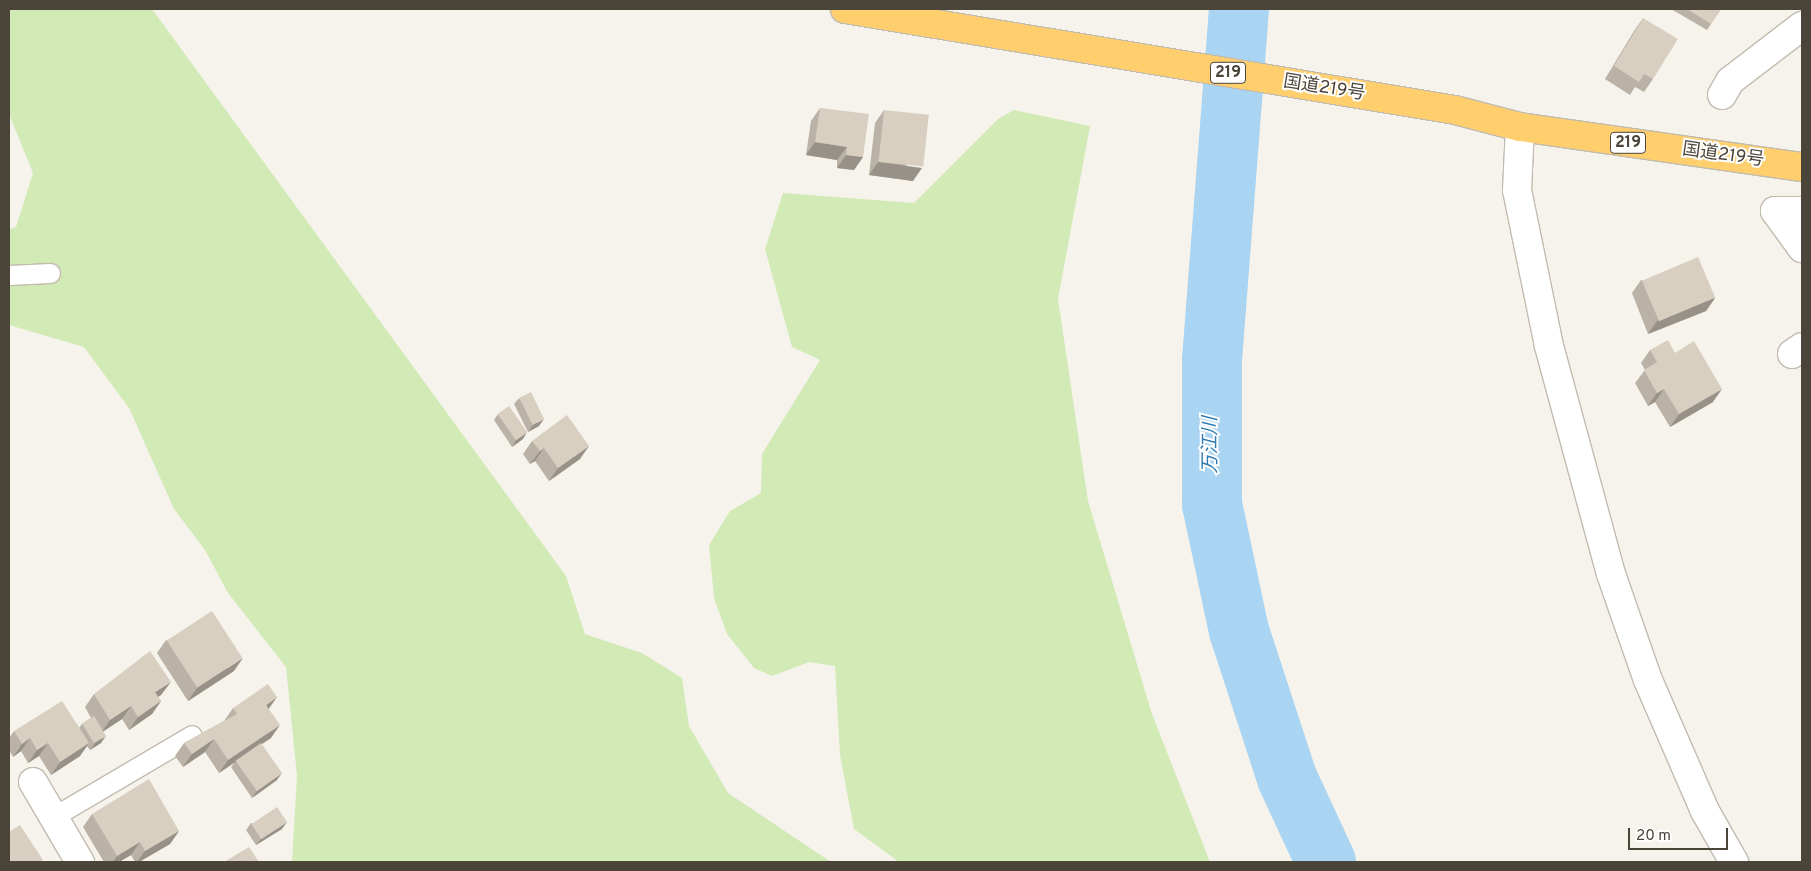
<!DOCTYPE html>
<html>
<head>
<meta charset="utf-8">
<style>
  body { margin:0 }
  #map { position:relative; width:1811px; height:871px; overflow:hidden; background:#f6f3ec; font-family:Overpass,"Noto Sans JP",sans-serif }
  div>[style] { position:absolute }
  .green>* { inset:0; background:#d2eab5 }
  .river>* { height:60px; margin:-30px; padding:0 30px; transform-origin:30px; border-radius:30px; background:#a9d4f2 }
  .roads { filter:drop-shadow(1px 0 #c2bbae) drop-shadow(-1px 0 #c2bbae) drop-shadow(0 1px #c2bbae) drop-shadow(0 -1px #c2bbae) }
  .lane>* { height:19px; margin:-9.5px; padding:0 9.5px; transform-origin:9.5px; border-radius:9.5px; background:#fff }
  .street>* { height:28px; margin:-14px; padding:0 14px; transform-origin:14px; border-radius:14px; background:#fff }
  .highway>* { height:28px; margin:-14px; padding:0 14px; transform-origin:14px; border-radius:14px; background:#ffcf6e }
  .wall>* { inset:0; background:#bab2a6 }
  .shaded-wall>* { inset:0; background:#979187 }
  .building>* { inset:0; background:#d8cfc1; transform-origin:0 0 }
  span { translate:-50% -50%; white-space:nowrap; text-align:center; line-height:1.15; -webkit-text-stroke:4px #fff; paint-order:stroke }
  .shield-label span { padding:1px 4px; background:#fff; border:1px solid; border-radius:4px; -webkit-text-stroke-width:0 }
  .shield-label { font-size:16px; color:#4b4439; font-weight:700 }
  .street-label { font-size:18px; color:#4b4439 }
  .water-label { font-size:19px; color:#2e7ab2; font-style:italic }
  .frame { position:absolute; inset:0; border:10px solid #4b4439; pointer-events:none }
  .scale { position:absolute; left:1628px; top:828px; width:100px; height:22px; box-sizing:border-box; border:2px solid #4b4439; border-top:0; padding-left:6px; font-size:15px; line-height:18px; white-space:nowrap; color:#4b4439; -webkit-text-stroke:4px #fff; paint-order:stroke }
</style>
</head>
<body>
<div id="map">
  <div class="green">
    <div style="clip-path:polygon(9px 9px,152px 9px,566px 576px,585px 634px,642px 653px,682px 678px,689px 726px,728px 793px,831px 862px,292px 862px,297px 776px,286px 667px,228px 593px,205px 550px,174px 509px,129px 408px,84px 347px,9px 325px,9px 229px,16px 227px,33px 173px,9px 114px)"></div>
    <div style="clip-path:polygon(1014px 110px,1090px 126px,1058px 299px,1088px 501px,1152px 714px,1210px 862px,899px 862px,854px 829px,840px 755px,835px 666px,809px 662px,772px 676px,754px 668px,727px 634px,714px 598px,709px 545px,730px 511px,761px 493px,762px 454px,820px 360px,792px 347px,765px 249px,783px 193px,914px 203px,998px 119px)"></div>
  </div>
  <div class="river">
    <div style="left:1239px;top:9px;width:352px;rotate:94.4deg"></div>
    <div style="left:1212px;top:360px;width:144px;rotate:90deg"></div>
    <div style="left:1212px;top:504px;width:130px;rotate:78deg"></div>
    <div style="left:1239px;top:631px;width:155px;rotate:71.9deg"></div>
    <div style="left:1287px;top:778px;width:93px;rotate:65.1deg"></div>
  </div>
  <div class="roads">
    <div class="lane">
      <div style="left:9px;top:275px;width:41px;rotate:-2.8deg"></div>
      <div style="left:53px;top:817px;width:161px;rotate:-30.5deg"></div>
    </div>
    <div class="street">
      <div style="left:1722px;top:95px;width:16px;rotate:-60deg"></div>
      <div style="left:1730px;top:81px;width:91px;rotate:-37.4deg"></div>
      <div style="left:1520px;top:127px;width:63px;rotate:92.7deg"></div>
      <div style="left:1517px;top:190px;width:159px;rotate:78.4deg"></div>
      <div style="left:1549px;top:346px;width:236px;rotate:74.8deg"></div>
      <div style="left:1611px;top:574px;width:112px;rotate:70.8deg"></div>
      <div style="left:1648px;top:680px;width:143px;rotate:66.5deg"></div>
      <div style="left:1705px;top:811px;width:59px;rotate:60.4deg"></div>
      <div style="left:1802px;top:211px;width:27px;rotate:180deg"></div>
      <div style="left:1775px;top:211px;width:46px;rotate:53.9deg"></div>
      <div style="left:1792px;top:354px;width:12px;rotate:-35deg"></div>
      <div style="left:33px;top:782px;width:93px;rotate:59.6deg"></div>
    </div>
    <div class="highway">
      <div style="left:845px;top:9px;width:618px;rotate:9.4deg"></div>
      <div style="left:1455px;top:110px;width:67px;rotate:14.7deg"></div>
      <div style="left:1520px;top:127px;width:285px;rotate:8.1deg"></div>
    </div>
  </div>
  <div class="wall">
    <div style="clip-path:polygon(1671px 9px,1721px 9px,1707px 30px)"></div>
    <div style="clip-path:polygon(1643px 18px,1653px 79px,1644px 92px,1635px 87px,1630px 95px,1605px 79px,1634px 31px)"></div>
    <div style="clip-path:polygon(820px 108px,863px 157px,854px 170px,837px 168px,837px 160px,806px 155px,811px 121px)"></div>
    <div style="clip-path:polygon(884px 110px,913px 181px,869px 175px,875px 123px)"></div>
    <div style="clip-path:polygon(1641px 280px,1715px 298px,1706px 311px,1648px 334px,1632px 293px)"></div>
    <div style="clip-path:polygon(1650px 350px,1675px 353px,1713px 402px,1670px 427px,1655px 402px,1648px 406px,1635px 383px,1645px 370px,1641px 363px)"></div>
    <div style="clip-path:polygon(519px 398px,539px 426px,528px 432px,514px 404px)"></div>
    <div style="clip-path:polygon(498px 414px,523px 439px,512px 447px,494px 420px)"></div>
    <div style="clip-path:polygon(532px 441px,580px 459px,549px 481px,535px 461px,530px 464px,523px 454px)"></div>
    <div style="clip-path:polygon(166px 640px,234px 671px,188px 701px,157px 653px)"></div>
    <div style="clip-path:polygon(94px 694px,161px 695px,158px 697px,161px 701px,152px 714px,129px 730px,122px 719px,103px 731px,101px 743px,90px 750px,87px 746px,80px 756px,51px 775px,39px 756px,28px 763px,21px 751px,13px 757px,9px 750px,9px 738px,14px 731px,79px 728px,82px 724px,91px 718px,85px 707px)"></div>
    <div style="clip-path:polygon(233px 708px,269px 709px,271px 738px,261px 744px,277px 780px,252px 798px,231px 767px,235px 762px,219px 773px,205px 752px,183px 767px,175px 756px,184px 743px,224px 721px)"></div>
    <div style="clip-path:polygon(92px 814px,179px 831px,170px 844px,139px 862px,135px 862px,131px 855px,119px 862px,104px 862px,83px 827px)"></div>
    <div style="clip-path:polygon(251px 823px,282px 829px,256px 845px,246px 830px)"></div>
  </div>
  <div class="shaded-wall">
    <div style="clip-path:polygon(815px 142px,847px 147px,837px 160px,806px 155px)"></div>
    <div style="clip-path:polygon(846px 155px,863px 157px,854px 170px,837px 168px)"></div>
    <div style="clip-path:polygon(878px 162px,922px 168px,913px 181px,869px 175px)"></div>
    <div style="clip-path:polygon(1715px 298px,1706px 311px,1648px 334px,1657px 321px)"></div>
    <div style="clip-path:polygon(1664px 389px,1655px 402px,1648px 406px,1657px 393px)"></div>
    <div style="clip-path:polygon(1722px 389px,1713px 402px,1670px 427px,1679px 414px)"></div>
    <div style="clip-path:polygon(544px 419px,539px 426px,528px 432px,533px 425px)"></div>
    <div style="clip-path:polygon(527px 432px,523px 439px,512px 447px,516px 440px)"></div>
    <div style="clip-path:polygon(589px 446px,580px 459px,549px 481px,558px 468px)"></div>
    <div style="clip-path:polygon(544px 448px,535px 461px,530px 464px,540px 451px)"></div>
    <div style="clip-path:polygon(243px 658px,234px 671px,188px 701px,197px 688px)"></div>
    <div style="clip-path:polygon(171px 682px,161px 695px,146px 705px,155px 692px)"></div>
    <div style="clip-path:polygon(277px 697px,268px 710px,266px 705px)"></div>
    <div style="clip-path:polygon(161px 701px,152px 714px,129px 730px,138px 717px)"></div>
    <div style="clip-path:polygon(131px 706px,122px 719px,101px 733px,110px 720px)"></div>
    <div style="clip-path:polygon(280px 725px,271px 738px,219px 773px,228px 760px)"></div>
    <div style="clip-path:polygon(106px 736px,101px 743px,90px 750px,95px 743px)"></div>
    <div style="clip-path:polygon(30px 738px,21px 751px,13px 757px,22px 744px)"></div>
    <div style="clip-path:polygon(214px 739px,205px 752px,183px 767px,192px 754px)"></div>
    <div style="clip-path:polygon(48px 743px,39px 756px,28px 763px,37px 750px)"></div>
    <div style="clip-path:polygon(89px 743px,80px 756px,51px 775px,60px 762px)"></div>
    <div style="clip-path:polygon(282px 773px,277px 780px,252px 798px,257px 791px)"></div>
    <div style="clip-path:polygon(287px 822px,282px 829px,256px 845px,261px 839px)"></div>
    <div style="clip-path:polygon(179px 831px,170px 844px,139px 862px,137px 862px,145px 851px)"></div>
    <div style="clip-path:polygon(140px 842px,131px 855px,119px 862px,113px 862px,117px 856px)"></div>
  </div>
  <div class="building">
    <div style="clip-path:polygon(1687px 9px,1721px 9px,1711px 24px)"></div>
    <div style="clip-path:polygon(1643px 18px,1678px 39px,1653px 79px,1644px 74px,1639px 82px,1614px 66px)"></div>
    <div style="clip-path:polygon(820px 108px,869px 114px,863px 157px,846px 155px,847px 147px,815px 142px)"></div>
    <div style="left:884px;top:110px;width:45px;height:52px;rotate:6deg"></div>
    <div style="left:1698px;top:257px;width:44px;height:61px;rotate:67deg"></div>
    <div style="clip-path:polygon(1668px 340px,1675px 353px,1694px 341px,1722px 389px,1679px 414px,1664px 389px,1657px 393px,1644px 370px,1657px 362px,1650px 350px)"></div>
    <div style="left:531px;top:392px;width:30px;height:13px;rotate:64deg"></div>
    <div style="left:509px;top:406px;width:32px;height:14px;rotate:55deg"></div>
    <div style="clip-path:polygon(567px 415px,589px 446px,558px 468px,544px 448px,540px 451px,532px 441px)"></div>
    <div style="left:212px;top:611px;width:56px;height:54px;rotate:57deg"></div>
    <div style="clip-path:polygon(150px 651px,171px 682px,155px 692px,161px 701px,138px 717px,131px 706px,110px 720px,94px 694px)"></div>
    <div style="clip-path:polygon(268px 684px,277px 697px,266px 705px,280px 725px,228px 760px,214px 739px,192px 754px,184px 743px,237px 714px,233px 708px)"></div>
    <div style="clip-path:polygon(62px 701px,89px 743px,60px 762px,48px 743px,37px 750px,30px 738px,22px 744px,14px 731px)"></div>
    <div style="left:94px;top:716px;width:23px;height:14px;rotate:59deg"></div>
    <div style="left:261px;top:743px;width:37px;height:31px;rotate:55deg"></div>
    <div style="clip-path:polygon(149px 779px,179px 831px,145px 851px,140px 842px,117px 856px,92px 814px)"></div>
    <div style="left:277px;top:807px;width:18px;height:31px;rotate:56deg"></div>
    <div style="clip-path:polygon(20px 825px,43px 860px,40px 862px,9px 862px,9px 832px)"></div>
    <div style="clip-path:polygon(249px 847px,259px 862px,224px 862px)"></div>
  </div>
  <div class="shield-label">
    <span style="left:1228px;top:73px">219</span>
    <span style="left:1628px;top:143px">219</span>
  </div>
  <div class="street-label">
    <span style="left:1324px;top:89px;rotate:9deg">国道219号</span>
    <span style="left:1723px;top:156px;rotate:8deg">国道219号</span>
  </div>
  <div class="water-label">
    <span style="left:1212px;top:445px;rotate:-90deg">万江川</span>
  </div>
  <div class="frame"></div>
  <div class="scale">20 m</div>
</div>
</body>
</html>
